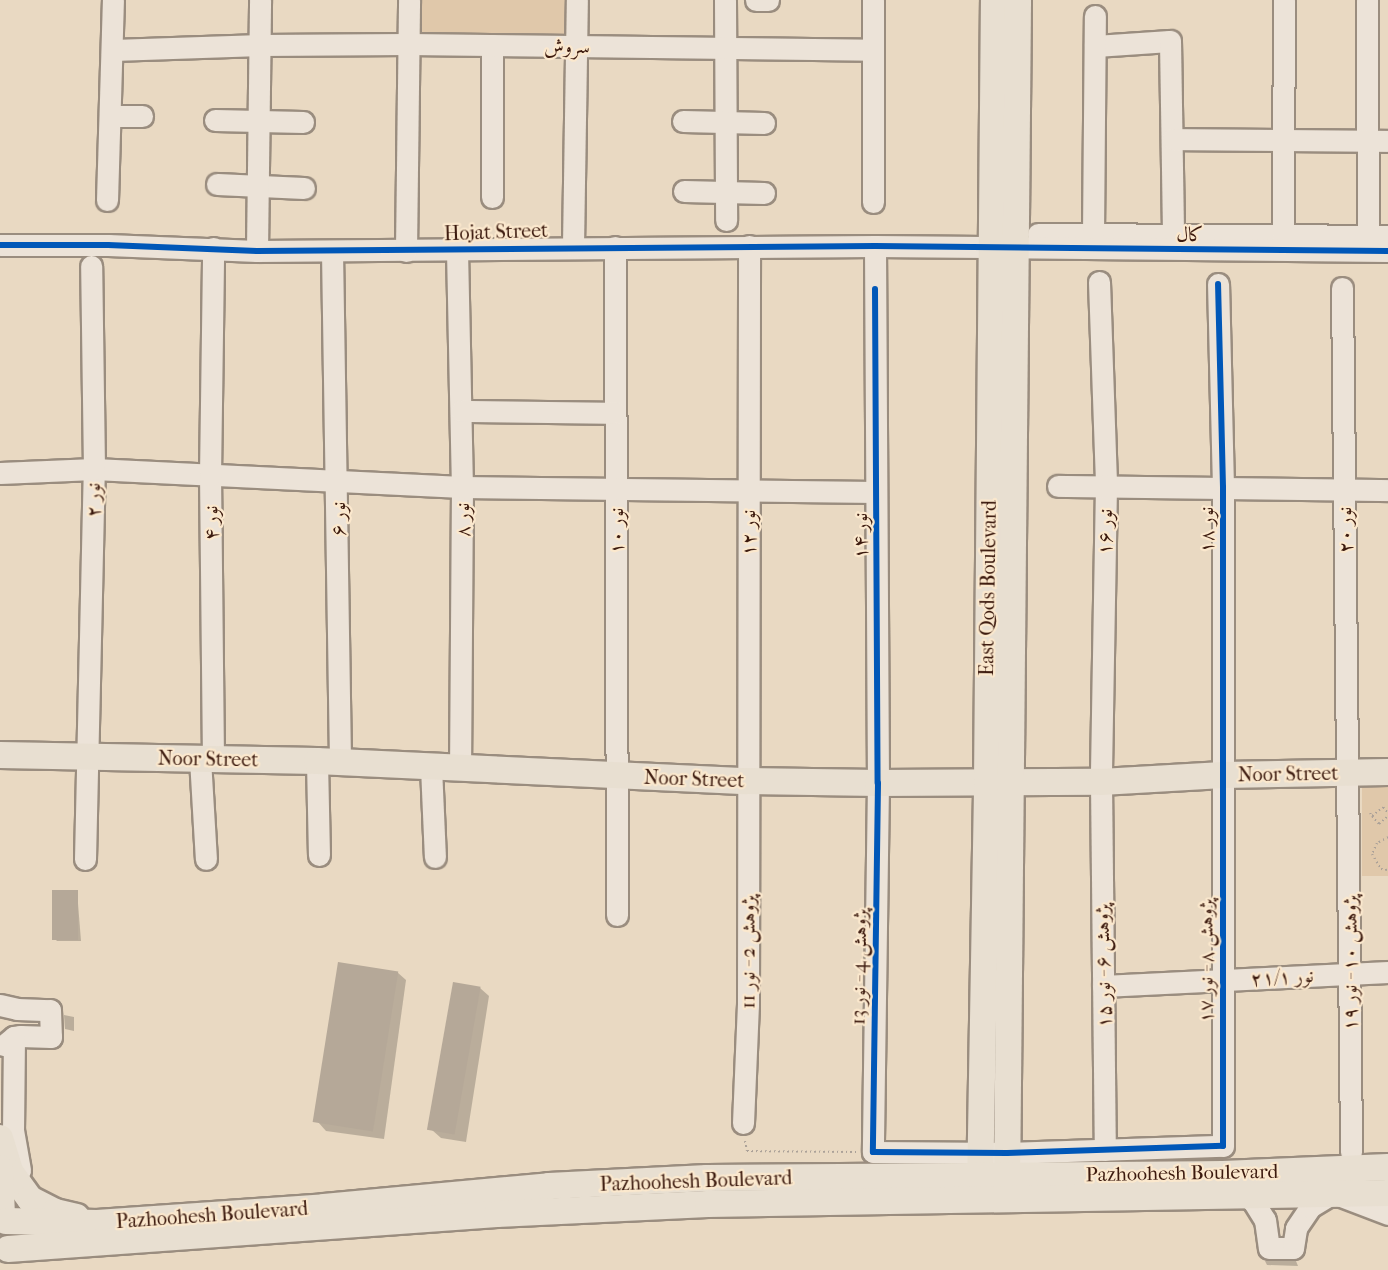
<!DOCTYPE html>
<html>
<head>
<meta charset="utf-8">
<style>
  body { margin:0 }
  #map { position:relative; width:1388px; height:1270px; overflow:hidden; background:#e9d9c2; font-family:"IM FELL French Canon",Amiri,serif }
  div>[style] { position:absolute }
  .green>* { inset:0; background:#e0c8aa; transform-origin:0 0 }
  .shadow>* { inset:0; background:#0003 }
  .building>* { inset:0; background:#b5a898; transform-origin:0 0 }
  .path>* { height:2px; margin-top:-1px; transform-origin:0; background:repeating-linear-gradient(90deg,#aba198 0 1.5px,transparent 0 4.5px) }
  .roads { filter:drop-shadow(2px 0 #9a8d7f) drop-shadow(-2px 0 #9a8d7f) drop-shadow(0 2px #9a8d7f) drop-shadow(0 -2px #9a8d7f) }
  .minor>* { height:21px; margin:-10.5px; padding:0 10.5px; transform-origin:10.5px; border-radius:10.5px; background:#ece3d8 }
  .major>* { height:26px; margin:-13px; padding:0 13px; transform-origin:13px; border-radius:13px; background:#e8dfd1 }
  .cycleway>* { height:6px; margin:-3px; padding:0 3px; transform-origin:3px; border-radius:3px; background:#0057b8 }
  span { translate:-50% -50%; white-space:nowrap; text-align:center; line-height:1.15; -webkit-text-stroke:4.5px #fbe8cd; paint-order:stroke }
  .street-label { font-size:20px; color:#3c1a0e }
</style>
</head>
<body>
<div id="map">
  <div class="green">
    <div style="left:412px;top:0;width:158px;height:36px"></div>
    <div style="left:1362px;top:786px;width:26px;height:90px"></div>
  </div>
  <div class="shadow">
    <div style="clip-path:polygon(77px 891px,81px 941px,57px 941px,55px 939px)"></div>
    <div style="clip-path:polygon(397px 972px,406px 980px,384px 1139px,326px 1131px,318px 1122px)"></div>
    <div style="clip-path:polygon(480px 988px,489px 996px,466px 1142px,441px 1138px,432px 1130px)"></div>
    <div style="clip-path:polygon(64px 1015px,74px 1017px,74px 1031px,65px 1029px)"></div>
    <div style="clip-path:polygon(1265px 1261px,1296px 1261px,1298px 1266px,1267px 1265px)"></div>
  </div>
  <div class="building">
    <div style="left:52px;top:890px;width:26px;height:50px"></div>
    <div style="left:338px;top:962px;width:61px;height:162px;rotate:9deg"></div>
    <div style="left:453px;top:982px;width:28px;height:150px;rotate:10deg"></div>
  </div>
  <div class="path">
    <div style="left:1370px;top:813px;width:4px;rotate:56deg"></div>
    <div style="left:1372px;top:816px;width:14px;rotate:-39deg"></div>
    <div style="left:1383px;top:807px;width:8px;rotate:50deg"></div>
    <div style="left:1372px;top:816px;width:11px;rotate:49deg"></div>
    <div style="left:1379px;top:824px;width:12px;rotate:-42deg"></div>
    <div style="left:1388px;top:837px;width:13px;rotate:151deg"></div>
    <div style="left:1377px;top:843px;width:12px;rotate:114deg"></div>
    <div style="left:1372px;top:854px;width:17px;rotate:59deg"></div>
    <div style="left:1381px;top:869px;width:7px;rotate:8deg"></div>
    <div style="left:745px;top:1141px;width:10px;rotate:79deg"></div>
    <div style="left:747px;top:1151px;width:110px;rotate:0.5deg"></div>
  </div>
  <div class="roads">
    <div class="minor">
      <div style="left:725px;top:0;width:220px;rotate:89.7deg"></div>
      <div style="left:756px;top:0;width:12px"></div>
      <div style="left:1367px;top:0;width:236px;rotate:89.8deg"></div>
      <div style="left:492px;top:45px;width:152px;rotate:90deg"></div>
      <div style="left:1095px;top:46px;width:75px;rotate:-3.8deg"></div>
      <div style="left:1170px;top:41px;width:194px;rotate:89.1deg"></div>
      <div style="left:113px;top:50px;width:148px;rotate:-1.9deg"></div>
      <div style="left:261px;top:45px;width:147px;rotate:-0.4deg"></div>
      <div style="left:408px;top:44px;width:465px;rotate:0.7deg"></div>
      <div style="left:111px;top:116px;width:31px"></div>
      <div style="left:215px;top:120px;width:88px;rotate:1.3deg"></div>
      <div style="left:683px;top:121px;width:81px;rotate:1.4deg"></div>
      <div style="left:1173px;top:139px;width:215px;rotate:0.5deg"></div>
      <div style="left:217px;top:184px;width:87px;rotate:2.6deg"></div>
      <div style="left:684px;top:191px;width:80px;rotate:1.4deg"></div>
      <div style="left:107px;top:200px;width:200px;rotate:-88.3deg"></div>
      <div style="left:873px;top:202px;width:202px;rotate:-90deg"></div>
      <div style="left:1038px;top:234px;width:350px;rotate:0.3deg"></div>
      <div style="left:1093px;top:234px;width:218px;rotate:-89.5deg"></div>
      <div style="left:1283px;top:235px;width:235px;rotate:-89.8deg"></div>
      <div style="left:0;top:245px;width:108px"></div>
      <div style="left:108px;top:245px;width:149px;rotate:2.3deg"></div>
      <div style="left:257px;top:251px;width:618px;rotate:-0.46deg"></div>
      <div style="left:875px;top:246px;width:513px;rotate:0.56deg"></div>
      <div style="left:573px;top:246px;width:246px;rotate:-89.1deg"></div>
      <div style="left:875px;top:246px;width:537px;rotate:89.68deg"></div>
      <div style="left:878px;top:783px;width:369px;rotate:90.8deg"></div>
      <div style="left:873px;top:1152px;width:134px;rotate:0.4deg"></div>
      <div style="left:1007px;top:1153px;width:216px;rotate:-1.9deg"></div>
      <div style="left:1223px;top:1146px;width:659px;rotate:-90deg"></div>
      <div style="left:1223px;top:487px;width:203px;rotate:-91.4deg"></div>
      <div style="left:615px;top:247px;width:668px;rotate:89.83deg"></div>
      <div style="left:457px;top:250px;width:237px;rotate:88.8deg"></div>
      <div style="left:462px;top:487px;width:281px;rotate:90.4deg"></div>
      <div style="left:257px;top:251px;width:251px;rotate:-89.3deg"></div>
      <div style="left:332px;top:251px;width:511px;rotate:89.1deg"></div>
      <div style="left:406px;top:251px;width:251px;rotate:-89.3deg"></div>
      <div style="left:1099px;top:282px;width:203px;rotate:88deg"></div>
      <div style="left:1106px;top:485px;width:297px;rotate:91deg"></div>
      <div style="left:1101px;top:782px;width:368px;rotate:89.4deg"></div>
      <div style="left:1342px;top:288px;width:864px;rotate:89.4deg"></div>
      <div style="left:461px;top:411px;width:154px;rotate:0.7deg"></div>
      <div style="left:0;top:473px;width:94px;rotate:-2.4deg"></div>
      <div style="left:94px;top:469px;width:368px;rotate:2.8deg"></div>
      <div style="left:462px;top:487px;width:414px;rotate:0.7deg"></div>
      <div style="left:1058px;top:486px;width:330px;rotate:0.7deg"></div>
      <div style="left:200px;top:759px;width:100px;rotate:86.6deg"></div>
      <div style="left:213px;top:760px;width:285px;rotate:-90.6deg"></div>
      <div style="left:210px;top:475px;width:227px;rotate:-89.2deg"></div>
      <div style="left:317px;top:761px;width:94px;rotate:88.8deg"></div>
      <div style="left:431px;top:767px;width:90px;rotate:87.5deg"></div>
      <div style="left:85px;top:859px;width:390px;rotate:-88.7deg"></div>
      <div style="left:94px;top:469px;width:203px;rotate:-90.8deg"></div>
      <div style="left:1103px;top:986px;width:285px;rotate:-2.8deg"></div>
      <div style="left:0;top:1005px;width:17px;rotate:13deg"></div>
      <div style="left:17px;top:1009px;width:33px;rotate:2deg"></div>
      <div style="left:50px;top:1010px;width:27px;rotate:88deg"></div>
      <div style="left:51px;top:1037px;width:31px;rotate:-178deg"></div>
      <div style="left:20px;top:1036px;width:6px;rotate:171deg"></div>
      <div style="left:14px;top:1037px;width:13px;rotate:141deg"></div>
      <div style="left:14px;top:1037px;width:93px;rotate:90.6deg"></div>
      <div style="left:13px;top:1130px;width:41px;rotate:80.1deg"></div>
      <div style="left:743px;top:1123px;width:118px;rotate:-87.6deg"></div>
      <div style="left:748px;top:1005px;width:759px;rotate:-89.92deg"></div>
      <div style="left:1243px;top:1194px;width:12px;rotate:35deg"></div>
      <div style="left:1253px;top:1201px;width:22px;rotate:58deg"></div>
      <div style="left:1265px;top:1220px;width:28px;rotate:82deg"></div>
      <div style="left:1269px;top:1248px;width:24px"></div>
      <div style="left:1293px;top:1248px;width:20px;rotate:-81deg"></div>
      <div style="left:1296px;top:1228px;width:25px;rotate:-56deg"></div>
      <div style="left:1310px;top:1207px;width:27px;rotate:-31deg"></div>
      <div style="left:1333px;top:1193px;width:59px;rotate:20.9deg"></div>
    </div>
    <div class="major">
      <div style="left:0;top:755px;width:317px;rotate:1.1deg"></div>
      <div style="left:317px;top:761px;width:430px;rotate:2.7deg"></div>
      <div style="left:747px;top:781px;width:131px;rotate:0.9deg"></div>
      <div style="left:878px;top:783px;width:223px;rotate:-0.3deg"></div>
      <div style="left:1101px;top:782px;width:122px;rotate:-3.3deg"></div>
      <div style="left:1223px;top:775px;width:165px;rotate:-1deg"></div>
      <div style="left:0;top:1138px;width:37px;rotate:73deg"></div>
      <div style="left:11px;top:1173px;width:32px;rotate:54deg"></div>
      <div style="left:30px;top:1199px;width:28px;rotate:27deg"></div>
      <div style="left:55px;top:1212px;width:22px;rotate:13deg"></div>
      <div style="left:0;top:1168px;width:48px;rotate:87.6deg"></div>
      <div style="left:980px;top:1192px;width:410px;rotate:-89deg"></div>
      <div style="left:987px;top:782px;width:782px;rotate:-89.49deg"></div>
      <div style="left:1007px;top:1192px;width:1192px;rotate:-89.47deg"></div>
      <div style="left:6px;top:1221px;width:91px;rotate:1.3deg"></div>
      <div style="left:97px;top:1223px;width:228px;rotate:-4deg"></div>
      <div style="left:324px;top:1207px;width:226px;rotate:-5.3deg"></div>
      <div style="left:549px;top:1186px;width:158px;rotate:-2.9deg"></div>
      <div style="left:707px;top:1178px;width:516px;rotate:-0.44deg"></div>
      <div style="left:1223px;top:1174px;width:165px;rotate:-2.4deg"></div>
      <div style="left:8px;top:1249px;width:490px;rotate:-4.1deg"></div>
      <div style="left:497px;top:1214px;width:211px;rotate:-2.7deg"></div>
      <div style="left:708px;top:1204px;width:680px;rotate:-0.93deg"></div>
    </div>
  </div>
  <div class="cycleway">
    <div style="left:0;top:245px;width:108px"></div>
    <div style="left:108px;top:245px;width:149px;rotate:2.3deg"></div>
    <div style="left:257px;top:251px;width:618px;rotate:-0.46deg"></div>
    <div style="left:875px;top:246px;width:513px;rotate:0.56deg"></div>
    <div style="left:875px;top:289px;width:494px;rotate:89.7deg"></div>
    <div style="left:878px;top:783px;width:369px;rotate:90.8deg"></div>
    <div style="left:873px;top:1152px;width:134px;rotate:0.4deg"></div>
    <div style="left:1007px;top:1153px;width:216px;rotate:-1.9deg"></div>
    <div style="left:1223px;top:1146px;width:659px;rotate:-90deg"></div>
    <div style="left:1223px;top:487px;width:203px;rotate:-91.4deg"></div>
  </div>
  <div class="street-label">
    <span style="left:567px;top:46px">سروش</span>
    <span style="left:496px;top:232px;rotate:-2deg">Hojat Street</span>
    <span style="left:1190px;top:234px">کال</span>
    <span style="left:93px;top:500px;rotate:-89deg">نور ۲</span>
    <span style="left:338px;top:519px;rotate:-90deg">نور ۶</span>
    <span style="left:462px;top:520px;rotate:-90deg">نور ۸</span>
    <span style="left:211px;top:523px;rotate:-91deg">نور ۴</span>
    <span style="left:1206px;top:530px;rotate:-90deg">نور ۱۸</span>
    <span style="left:1345px;top:530px;rotate:-91deg">نور ۲۰</span>
    <span style="left:616px;top:531px;rotate:-90deg">نور ۱۰</span>
    <span style="left:1105px;top:532px;rotate:-89deg">نور ۱۶</span>
    <span style="left:748px;top:533px;rotate:-90deg">نور ۱۲</span>
    <span style="left:860px;top:536px;rotate:-90deg">نور ۱۴</span>
    <span style="left:988px;top:588px;rotate:-89deg">East Qods Boulevard</span>
    <span style="left:208px;top:759px;rotate:1deg">Noor Street</span>
    <span style="left:1288px;top:774px;rotate:-1deg">Noor Street</span>
    <span style="left:694px;top:779px;rotate:2deg">Noor Street</span>
    <span style="left:748px;top:952px;rotate:-90deg">پژوهش 2 - نور 11</span>
    <span style="left:1206px;top:961px;rotate:-90deg">پژوهش ۸ - نور ۱۷</span>
    <span style="left:1350px;top:963px;rotate:-90deg">پژوهش ۱۰ - نور ۱۹</span>
    <span style="left:1103px;top:966px;rotate:-91deg">پژوهش ۶ - نور ۱۵</span>
    <span style="left:859px;top:967px;rotate:-89deg">پژوهش 4 - نور 13</span>
    <span style="left:1282px;top:977px;rotate:-3deg">نور ۲۱/۱</span>
    <span style="left:1182px;top:1173px;rotate:-1deg">Pazhoohesh Boulevard</span>
    <span style="left:696px;top:1181px;rotate:-2deg">Pazhoohesh Boulevard</span>
    <span style="left:212px;top:1215px;rotate:-4deg">Pazhoohesh Boulevard</span>
  </div>
</div>
</body>
</html>
